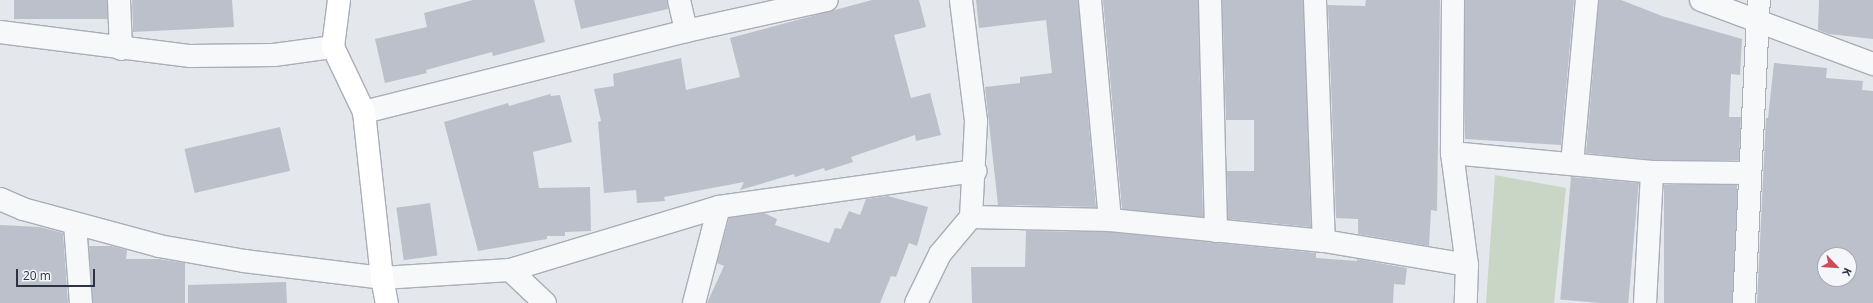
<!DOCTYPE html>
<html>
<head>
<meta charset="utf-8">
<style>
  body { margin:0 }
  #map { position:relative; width:1873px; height:303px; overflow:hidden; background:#e4e7ec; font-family:"Open Sans",sans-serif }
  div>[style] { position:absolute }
  .green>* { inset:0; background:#c9d6c5 }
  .building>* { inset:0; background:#bbc0ca; transform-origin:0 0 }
  .roads { filter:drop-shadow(1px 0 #a9aeb7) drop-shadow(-1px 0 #a9aeb7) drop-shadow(0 1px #a9aeb7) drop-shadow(0 -1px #a9aeb7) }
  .street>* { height:22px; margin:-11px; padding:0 11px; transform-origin:11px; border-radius:11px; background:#f7f8fa }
  .secondary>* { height:22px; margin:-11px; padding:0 11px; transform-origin:11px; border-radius:11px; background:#fff }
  span { translate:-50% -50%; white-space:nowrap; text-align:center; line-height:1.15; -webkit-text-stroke:3px #f4f6f9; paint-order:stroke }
  .north { position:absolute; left:1817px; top:247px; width:40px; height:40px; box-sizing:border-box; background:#f4f6f9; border:1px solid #a4a8b1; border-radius:50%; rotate:115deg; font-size:11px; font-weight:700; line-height:16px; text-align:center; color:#2b3445 }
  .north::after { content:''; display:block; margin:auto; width:14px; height:18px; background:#d1495b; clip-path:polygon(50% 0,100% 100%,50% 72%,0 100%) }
  .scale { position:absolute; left:16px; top:269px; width:79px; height:18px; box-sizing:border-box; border:2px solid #2b3445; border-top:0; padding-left:5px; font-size:12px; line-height:14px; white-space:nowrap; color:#2b3445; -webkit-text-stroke:3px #f4f6f9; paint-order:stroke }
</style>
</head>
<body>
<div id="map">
  <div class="green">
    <div style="clip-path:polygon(1495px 175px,1566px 188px,1554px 303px,1486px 303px)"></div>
  </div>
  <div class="building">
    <div style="left:14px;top:0;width:93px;height:19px"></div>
    <div style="clip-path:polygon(132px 0,232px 0,234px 27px,133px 32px)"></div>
    <div style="clip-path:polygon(473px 0,534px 0,545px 42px,493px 56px,492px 52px,426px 70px,427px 73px,385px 83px,375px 39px,427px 27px,424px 13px)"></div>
    <div style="clip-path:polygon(574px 0,667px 0,668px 9px,581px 29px)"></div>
    <div style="clip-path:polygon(872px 0,919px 0,926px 27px,894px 35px,911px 98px,930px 93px,941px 135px,916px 141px,915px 135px,851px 157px,853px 162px,825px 171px,824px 168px,795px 177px,794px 174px,740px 190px,744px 182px,664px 197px,665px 201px,637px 203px,636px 190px,604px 193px,598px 122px,601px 121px,594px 89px,614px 86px,613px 74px,681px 58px,686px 90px,740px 77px,730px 38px)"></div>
    <div style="clip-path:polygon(976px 0,1078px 0,1096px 207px,998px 205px,985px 87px,1020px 83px,1020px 77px,1052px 73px,1046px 20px,979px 28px)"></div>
    <div style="clip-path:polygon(1103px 0,1198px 0,1203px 217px,1122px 209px)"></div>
    <div style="clip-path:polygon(1222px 0,1303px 0,1311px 227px,1228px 219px,1227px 171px,1254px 171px,1254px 120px,1226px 120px)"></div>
    <div style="clip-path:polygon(1366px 0,1440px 0,1437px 211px,1431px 210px,1429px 246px,1358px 234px,1358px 219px,1336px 218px,1328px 5px,1365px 6px)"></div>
    <div style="clip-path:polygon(1465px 0,1574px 0,1561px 145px,1465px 139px)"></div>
    <div style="clip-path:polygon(1599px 0,1621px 0,1662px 16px,1742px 39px,1740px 75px,1731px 74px,1729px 117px,1741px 117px,1739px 160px,1653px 160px,1586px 153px)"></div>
    <div style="clip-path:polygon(1819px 0,1873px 0,1873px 39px,1829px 34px,1818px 30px)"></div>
    <div style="clip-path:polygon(evenodd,1774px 63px,1827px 68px,1826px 78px,1863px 81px,1862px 90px,1873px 91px,1873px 303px,1757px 303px,1766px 118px,1768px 118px,1774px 63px,1825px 255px,1849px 255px,1849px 279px,1825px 279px,1825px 255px)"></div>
    <div style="clip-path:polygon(550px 94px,551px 96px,560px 95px,572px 142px,533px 152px,539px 188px,590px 187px,591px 231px,565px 232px,565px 236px,547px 236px,547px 239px,478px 251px,444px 122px,508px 103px,509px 106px)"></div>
    <div style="left:280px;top:127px;width:45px;height:98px;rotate:77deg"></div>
    <div style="left:1571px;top:177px;width:68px;height:123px;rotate:5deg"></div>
    <div style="left:1664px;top:185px;width:73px;height:118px"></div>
    <div style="clip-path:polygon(888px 196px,928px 207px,917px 246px,909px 243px,896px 277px,891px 276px,880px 303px,707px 303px,724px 266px,717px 263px,729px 218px,764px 213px,777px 219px,775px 225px,829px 243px,835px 228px,841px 229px,849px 211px,860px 215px,866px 199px)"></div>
    <div style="left:430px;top:203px;width:53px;height:34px;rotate:82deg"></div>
    <div style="clip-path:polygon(0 225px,40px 227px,63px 233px,68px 303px,0 303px)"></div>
    <div style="clip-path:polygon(1026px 231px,1109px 232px,1316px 253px,1316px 258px,1357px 261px,1357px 259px,1407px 268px,1405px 285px,1394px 284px,1393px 303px,972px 303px,971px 267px,1025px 267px)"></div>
    <div style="clip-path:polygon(89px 246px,111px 246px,127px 250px,126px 259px,159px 259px,185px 263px,185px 303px,93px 303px)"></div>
    <div style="clip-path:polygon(286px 282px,287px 303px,188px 303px,188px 285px)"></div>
  </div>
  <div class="roads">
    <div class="street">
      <div style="left:119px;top:0;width:49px;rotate:87.7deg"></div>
      <div style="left:679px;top:0;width:32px;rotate:77deg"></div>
      <div style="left:1090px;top:0;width:221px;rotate:84.8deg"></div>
      <div style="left:1210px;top:0;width:231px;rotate:88.5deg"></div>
      <div style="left:1315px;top:0;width:241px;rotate:87.9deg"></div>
      <div style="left:1453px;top:0;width:153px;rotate:90.4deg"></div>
      <div style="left:1452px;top:153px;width:113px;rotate:82.4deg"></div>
      <div style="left:1467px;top:265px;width:38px;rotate:92deg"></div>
      <div style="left:1701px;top:0;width:184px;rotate:20.4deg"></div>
      <div style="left:0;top:32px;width:192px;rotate:7.2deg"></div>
      <div style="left:190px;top:56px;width:84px;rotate:-0.7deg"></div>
      <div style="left:274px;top:55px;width:60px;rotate:-7.7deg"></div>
      <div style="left:364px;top:112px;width:332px;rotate:-14.1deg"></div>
      <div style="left:686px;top:31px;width:144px;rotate:-12.4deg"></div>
      <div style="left:1452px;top:153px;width:201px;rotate:5.4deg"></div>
      <div style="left:1652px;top:172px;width:97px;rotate:0.6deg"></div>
      <div style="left:1572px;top:164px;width:165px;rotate:-84.8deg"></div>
      <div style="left:0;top:199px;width:25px;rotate:23deg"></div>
      <div style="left:23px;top:209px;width:141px;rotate:15.2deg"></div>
      <div style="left:159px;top:246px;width:86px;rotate:10deg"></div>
      <div style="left:244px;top:261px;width:139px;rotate:7deg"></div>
      <div style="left:382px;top:278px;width:128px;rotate:-3.6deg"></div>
      <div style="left:510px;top:270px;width:218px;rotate:-16.8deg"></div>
      <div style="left:719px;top:207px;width:259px;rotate:-8deg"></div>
      <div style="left:971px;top:217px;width:139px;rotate:1.2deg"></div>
      <div style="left:1110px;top:220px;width:215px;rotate:5.6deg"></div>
      <div style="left:1324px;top:241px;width:145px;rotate:9.5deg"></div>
      <div style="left:75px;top:224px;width:79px;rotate:85.7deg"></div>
      <div style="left:510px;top:270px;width:48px;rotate:43.3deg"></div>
      <div style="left:694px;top:303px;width:99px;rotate:-75.4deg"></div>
      <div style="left:916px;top:303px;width:55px;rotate:-63.9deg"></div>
      <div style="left:940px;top:254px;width:48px;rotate:-50deg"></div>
      <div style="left:971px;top:217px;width:96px;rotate:-87deg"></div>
      <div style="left:976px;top:121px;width:122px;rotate:-97.1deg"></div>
      <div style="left:1645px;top:303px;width:131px;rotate:-86.9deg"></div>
      <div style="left:1744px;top:303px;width:303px;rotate:-87.2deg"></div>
    </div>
    <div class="secondary">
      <div style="left:339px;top:0;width:47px;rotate:97.3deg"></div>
      <div style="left:333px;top:47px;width:72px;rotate:64.5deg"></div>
      <div style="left:364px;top:112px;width:167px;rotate:83.8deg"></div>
      <div style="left:382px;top:278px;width:25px;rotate:79deg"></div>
    </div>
  </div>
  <div class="north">K</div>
  <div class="scale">20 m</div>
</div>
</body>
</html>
